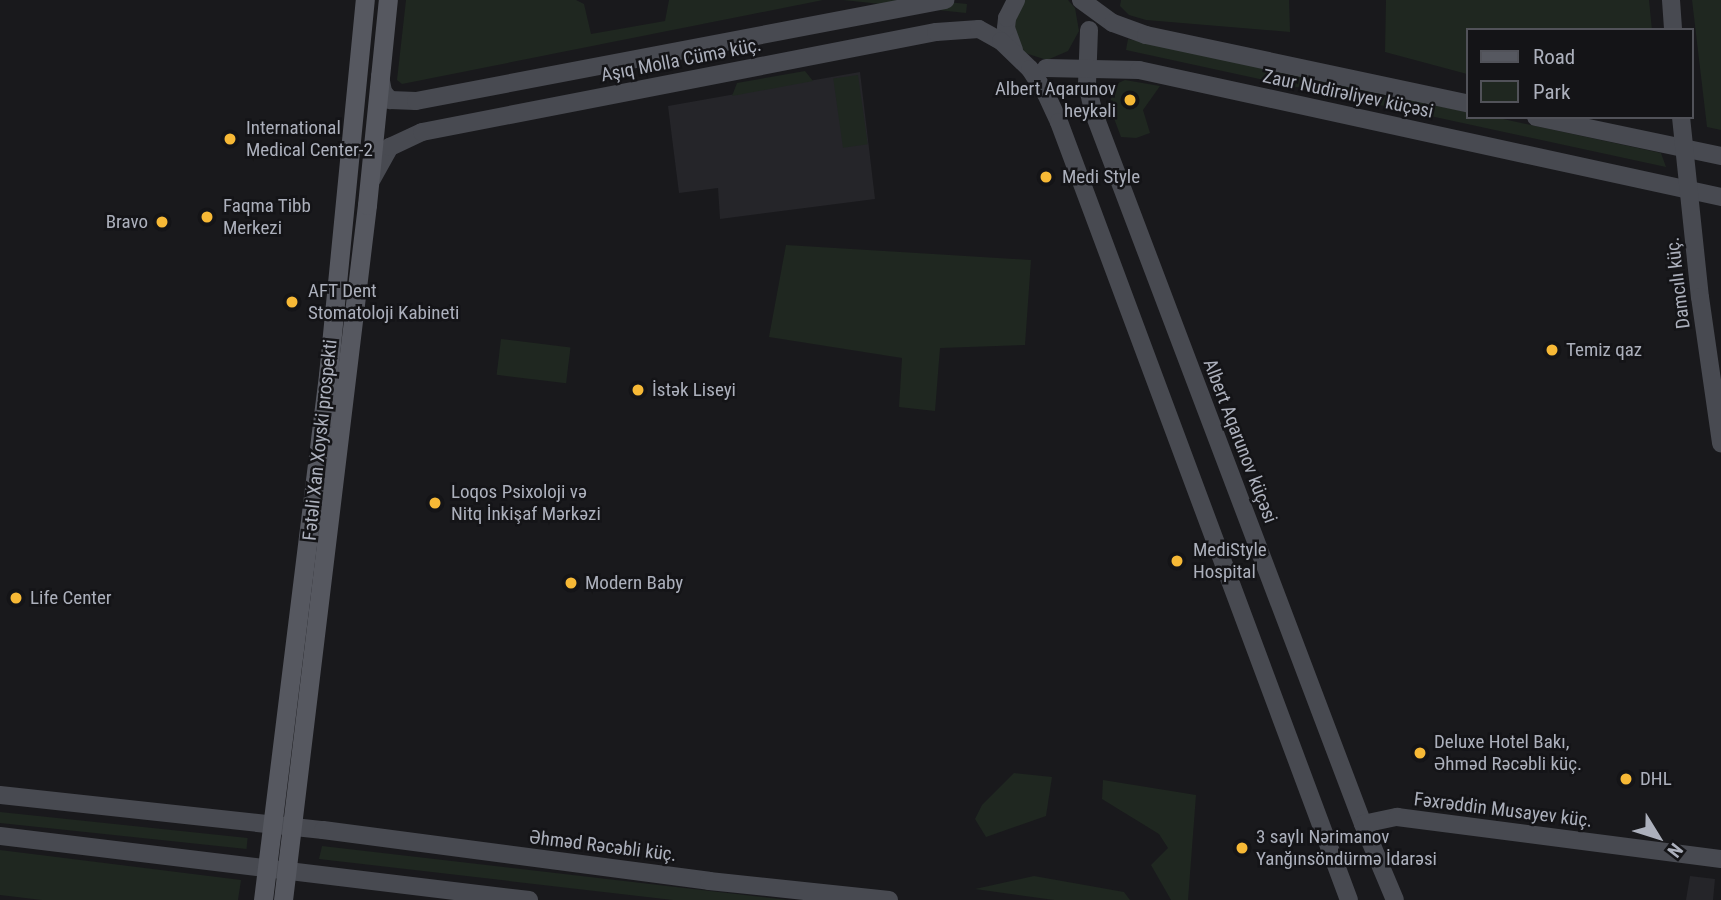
<!DOCTYPE html>
<html>
<head>
<meta charset="utf-8">
<style>
  body { margin:0 }
  #map { position:relative; width:1721px; height:900px; overflow:hidden; background:#19191c; font-family:"Roboto Condensed",sans-serif }
  div>[style] { position:absolute }
  .built>* { inset:0; background:#252529 }
  .green>* { inset:0; background:#1f2720; transform-origin:0 0 }
  .secondary>* { height:18px; margin:-9px; padding:0 9px; transform-origin:9px; border-radius:9px; background:#484a51 }
  .primary>* { height:19px; margin:-9.5px; padding:0 9.5px; transform-origin:9.5px; border-radius:9.5px; background:#565860 }
  .dots>* { width:19px; height:19px; translate:-50% -50%; box-sizing:border-box; border:4px solid #141417; border-radius:50% }
  span { translate:-50% -50%; white-space:nowrap; text-align:center; line-height:1.15; -webkit-text-stroke:5px #141417; paint-order:stroke }
  .street-label { font-size:19px; color:#acb0bc }
  .poi-label { font-size:19px; color:#acb0bc }
  .right { translate:-100% -50%; text-align:right }
  .left { translate:0 -50%; text-align:left }
  .legend { position:absolute; left:1466px; top:28px; width:228px; height:91px; box-sizing:border-box; background:#141417; border:2px solid #515259; margin:0; padding:9px 12px; list-style:none; font-size:21px; color:#acb0bc }
  .legend li { display:flex; align-items:center; gap:14px; height:35px }
  .legend b { width:35px; border:2px solid #515259 }
  .north { position:absolute; left:1623px; top:802px; width:70px; height:70px; -webkit-text-stroke:5px #141417; paint-order:stroke; rotate:128deg; font-size:19px; font-weight:700; line-height:28px; text-align:center; color:#acb0bc }
  .north::after { content:''; display:block; margin:auto; width:24px; height:32px; background:#acb0bc; clip-path:polygon(50% 0,100% 100%,50% 72%,0 100%) }
</style>
</head>
<body>
<div id="map">
  <div class="built">
    <div style="clip-path:polygon(860px 72px,875px 199px,720px 219px,718px 188px,679px 193px,668px 106px)"></div>
    <div style="clip-path:polygon(1690px 876px,1715px 879px,1713px 900px,1686px 900px)"></div>
  </div>
  <div class="green">
    <div style="clip-path:polygon(406px 0,576px 0,584px 4px,591px 34px,665px 21px,669px 0,823px 0,402px 84px,397px 80px)"></div>
    <div style="clip-path:polygon(1024px 0,1068px 0,1075px 8px,1079px 31px,1068px 51px,1047px 60px,1025px 53px,1012px 33px,1016px 10px)"></div>
    <div style="clip-path:polygon(1121px 0,1289px 0,1290px 32px,1146px 20px,1129px 15px,1120px 6px)"></div>
    <div style="clip-path:polygon(1386px 0,1649px 0,1652px 30px,1467px 30px,1467px 74px,1385px 52px)"></div>
    <div style="clip-path:polygon(1692px 0,1721px 0,1721px 130px,1707px 127px)"></div>
    <div style="left:967px;top:4px;width:9px;height:552px;rotate:96deg"></div>
    <div style="clip-path:polygon(1128px 39px,1467px 112px,1467px 117px,1494px 117px,1661px 153px,1666px 167px,1126px 50px)"></div>
    <div style="clip-path:polygon(805px 71px,813px 81px,732px 96px,737px 83px)"></div>
    <div style="left:858px;top:75px;width:70px;height:25px;rotate:82deg"></div>
    <div style="clip-path:polygon(1125px 80px,1160px 86px,1143px 110px,1150px 133px,1136px 138px,1121px 137px,1109px 105px,1116px 84px)"></div>
    <div style="clip-path:polygon(786px 245px,1031px 260px,1025px 345px,940px 348px,935px 411px,899px 407px,902px 358px,769px 337px)"></div>
    <div style="left:501px;top:339px;width:70px;height:36px;rotate:7deg"></div>
    <div style="clip-path:polygon(1014px 773px,1052px 777px,1046px 816px,986px 837px,975px 819px,982px 805px)"></div>
    <div style="clip-path:polygon(1103px 780px,1196px 795px,1188px 900px,1171px 900px,1151px 865px,1168px 848px,1159px 834px,1102px 799px)"></div>
    <div style="left:0;top:812px;width:249px;height:11px;rotate:6deg"></div>
    <div style="clip-path:polygon(322px 846px,788px 900px,673px 900px,319px 859px)"></div>
    <div style="clip-path:polygon(0 850px,241px 880px,238px 900px,42px 900px,0 895px)"></div>
    <div style="clip-path:polygon(1034px 876px,1124px 892px,1130px 900px,1054px 900px,975px 889px)"></div>
  </div>
  <div class="secondary">
    <div style="left:1081px;top:0;width:39px;rotate:36deg"></div>
    <div style="left:1113px;top:23px;width:35px;rotate:20deg"></div>
    <div style="left:1146px;top:35px;width:328px;rotate:12deg"></div>
    <div style="left:1671px;top:0;width:30px;rotate:86deg"></div>
    <div style="left:1089px;top:30px;width:54px;rotate:92.1deg"></div>
    <div style="left:1087px;top:84px;width:28px;rotate:77deg"></div>
    <div style="left:1093px;top:111px;width:762px;rotate:69.26deg"></div>
    <div style="left:1363px;top:824px;width:82px;rotate:67.2deg"></div>
    <div style="left:1014px;top:50px;width:23px;rotate:-110deg"></div>
    <div style="left:1006px;top:28px;width:10px;rotate:-84deg"></div>
    <div style="left:1007px;top:18px;width:20px;rotate:-63deg"></div>
    <div style="left:1046px;top:68px;width:93px;rotate:1.2deg"></div>
    <div style="left:1139px;top:70px;width:596px;rotate:12.31deg"></div>
    <div style="left:380px;top:76px;width:16px;rotate:79deg"></div>
    <div style="left:383px;top:92px;width:11px;rotate:49deg"></div>
    <div style="left:390px;top:100px;width:26px;rotate:2deg"></div>
    <div style="left:416px;top:101px;width:539px;rotate:-10.81deg"></div>
    <div style="left:1536px;top:117px;width:189px;rotate:11.9deg"></div>
    <div style="left:1681px;top:117px;width:181px;rotate:84deg"></div>
    <div style="left:1700px;top:297px;width:148px;rotate:81.8deg"></div>
    <div style="left:372px;top:179px;width:37px;rotate:-61deg"></div>
    <div style="left:390px;top:147px;width:35px;rotate:-25deg"></div>
    <div style="left:422px;top:132px;width:524px;rotate:-11.01deg"></div>
    <div style="left:936px;top:32px;width:43px;rotate:-4deg"></div>
    <div style="left:979px;top:29px;width:25px;rotate:29deg"></div>
    <div style="left:1001px;top:41px;width:40px;rotate:44deg"></div>
    <div style="left:1030px;top:69px;width:30px;rotate:57deg"></div>
    <div style="left:1046px;top:94px;width:31px;rotate:65deg"></div>
    <div style="left:1059px;top:122px;width:830px;rotate:69.56deg"></div>
    <div style="left:0;top:795px;width:325px;rotate:6.2deg"></div>
    <div style="left:323px;top:830px;width:389px;rotate:7.5deg"></div>
    <div style="left:709px;top:881px;width:181px;rotate:6deg"></div>
    <div style="left:1363px;top:824px;width:35px;rotate:-12deg"></div>
    <div style="left:1397px;top:817px;width:327px;rotate:7.4deg"></div>
    <div style="left:0;top:836px;width:533px;rotate:6.9deg"></div>
  </div>
  <div class="primary">
    <div style="left:263px;top:900px;width:529px;rotate:-82.94deg"></div>
    <div style="left:328px;top:375px;width:377px;rotate:-84.4deg"></div>
    <div style="left:283px;top:900px;width:700px;rotate:-83.11deg"></div>
    <div style="left:367px;top:205px;width:206px;rotate:-84.2deg"></div>
  </div>
  <div class="dots">
    <div style="left:1130px;top:100px;background:#f7b936"></div>
    <div style="left:230px;top:139px;background:#f7b936"></div>
    <div style="left:1046px;top:177px;background:#f7b936"></div>
    <div style="left:207px;top:217px;background:#f7b936"></div>
    <div style="left:162px;top:222px;background:#f7b936"></div>
    <div style="left:292px;top:302px;background:#f7b936"></div>
    <div style="left:1552px;top:350px;background:#f7b936"></div>
    <div style="left:638px;top:390px;background:#f7b936"></div>
    <div style="left:435px;top:503px;background:#f7b936"></div>
    <div style="left:1177px;top:561px;background:#f7b936"></div>
    <div style="left:571px;top:583px;background:#f7b936"></div>
    <div style="left:16px;top:598px;background:#f7b936"></div>
    <div style="left:1420px;top:753px;background:#f7b936"></div>
    <div style="left:1626px;top:779px;background:#f7b936"></div>
    <div style="left:1242px;top:848px;background:#f7b936"></div>
  </div>
  <div class="street-label">
    <span style="left:681px;top:60px;rotate:-11deg">Aşıq Molla Cümə küç.</span>
    <span style="left:1348px;top:94px;rotate:12deg">Zaur Nudirəliyev küçəsi</span>
    <span style="left:1678px;top:283px;rotate:-97deg">Damcılı küç.</span>
    <span style="left:320px;top:440px;rotate:-84deg">Fətəli Xan Xoyski prospekti</span>
    <span style="left:1240px;top:441px;rotate:69deg">Albert Aqarunov küçəsi</span>
    <span style="left:1503px;top:810px;rotate:7deg">Fəxrəddin Musayev küç.</span>
    <span style="left:603px;top:846px;rotate:7deg">Əhməd Rəcəbli küç.</span>
  </div>
  <div class="poi-label">
    <span class="right" style="left:1116px;top:100px">Albert Aqarunov<br>heykəli</span>
    <span class="left" style="left:246px;top:139px">International<br>Medical Center-2</span>
    <span class="left" style="left:1062px;top:177px">Medi Style</span>
    <span class="left" style="left:223px;top:217px">Faqma Tibb<br>Merkezi</span>
    <span class="right" style="left:148px;top:222px">Bravo</span>
    <span class="left" style="left:308px;top:302px">AFT Dent<br>Stomatoloji Kabineti</span>
    <span class="left" style="left:1566px;top:350px">Temiz qaz</span>
    <span class="left" style="left:652px;top:390px">İstək Liseyi</span>
    <span class="left" style="left:451px;top:503px">Loqos Psixoloji və<br>Nitq İnkişaf Mərkəzi</span>
    <span class="left" style="left:1193px;top:561px">MediStyle<br>Hospital</span>
    <span class="left" style="left:585px;top:583px">Modern Baby</span>
    <span class="left" style="left:30px;top:598px">Life Center</span>
    <span class="left" style="left:1434px;top:753px">Deluxe Hotel Bakı,<br>Əhməd Rəcəbli küç.</span>
    <span class="left" style="left:1640px;top:779px">DHL</span>
    <span class="left" style="left:1256px;top:848px">3 saylı Nərimanov<br>Yanğınsöndürmə İdarəsi</span>
  </div>
  <ul class="legend">
  <li><b style="height:9px;background:#565860"></b>Road</li>
  <li><b style="height:19px;background:#1f2720"></b>Park</li>
  </ul>
  <div class="north">N</div>
</div>
</body>
</html>
